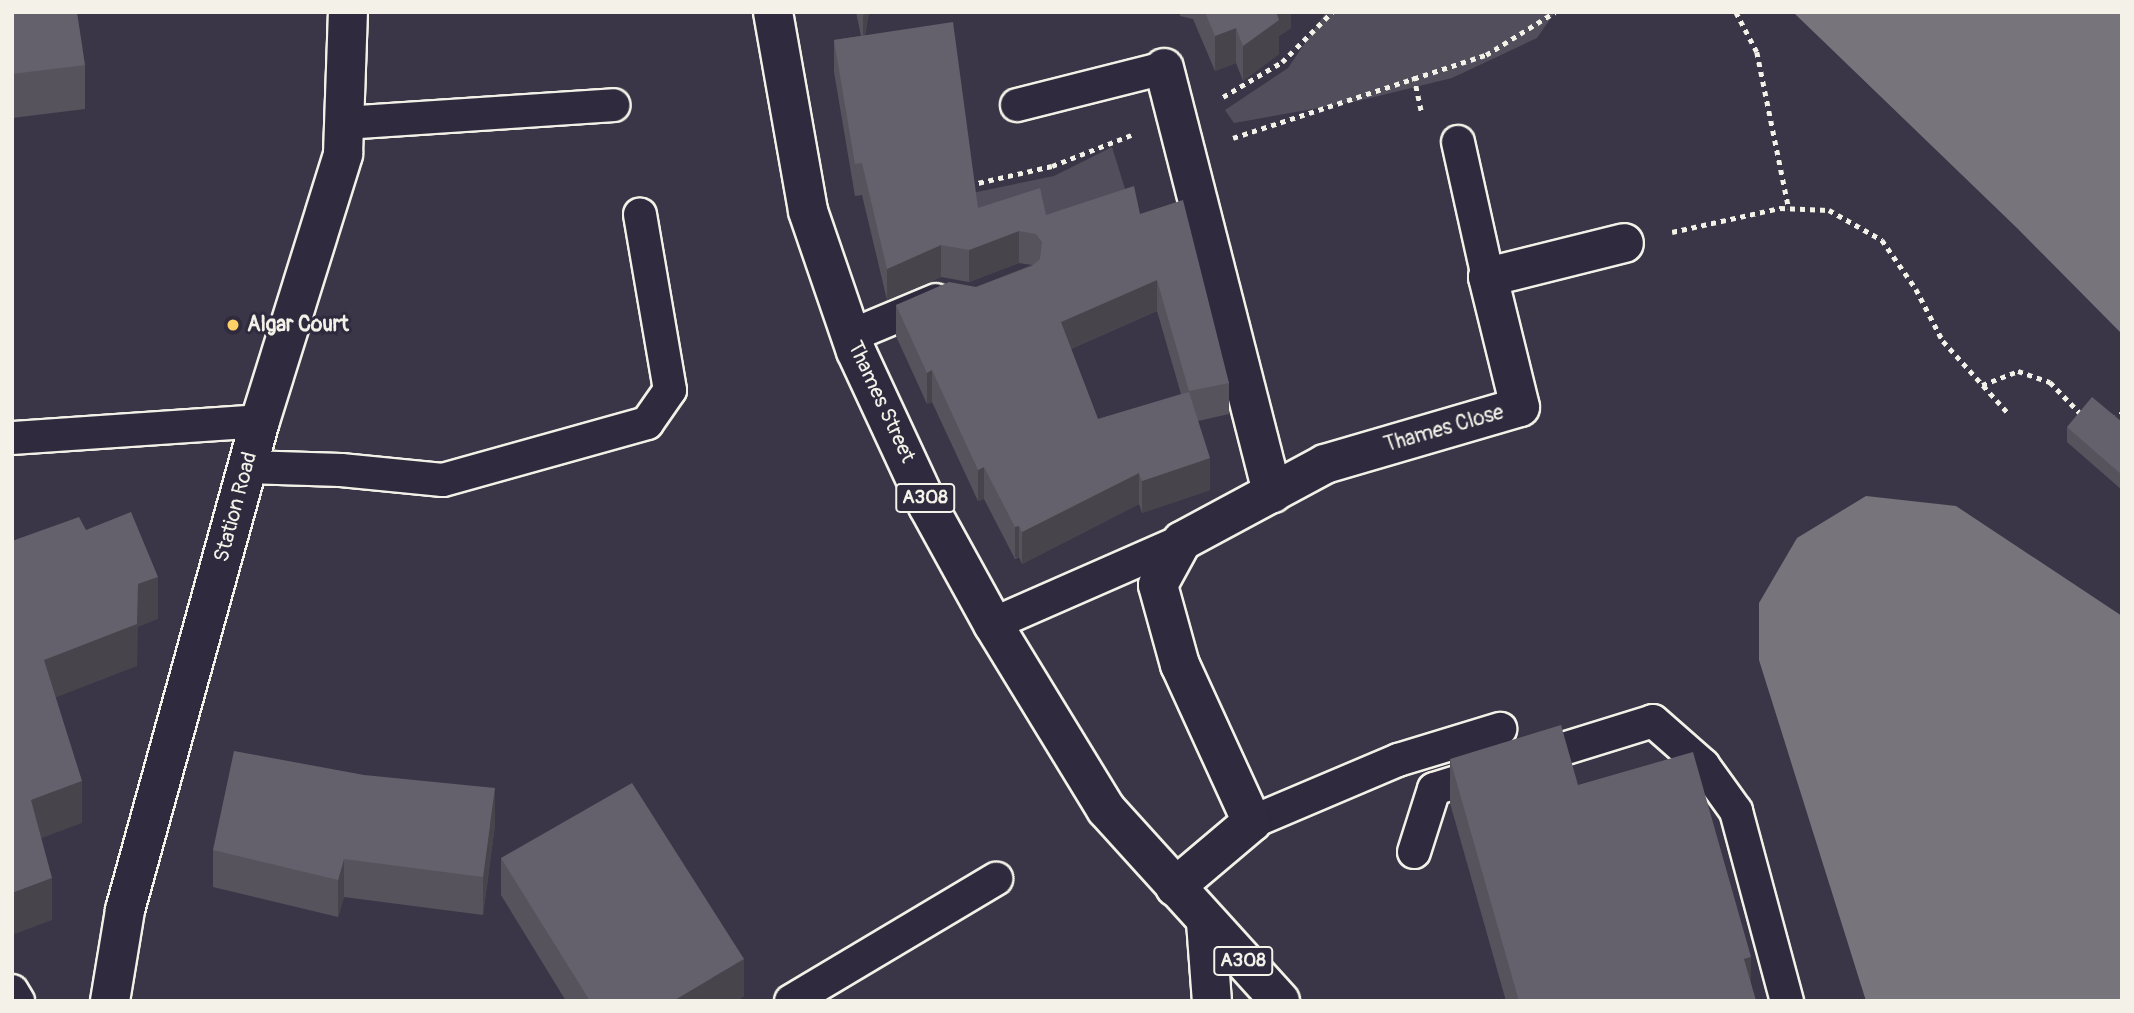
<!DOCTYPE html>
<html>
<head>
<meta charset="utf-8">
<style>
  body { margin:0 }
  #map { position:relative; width:2134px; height:1013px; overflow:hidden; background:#3b3647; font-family:Pangolin,sans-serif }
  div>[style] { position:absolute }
  .green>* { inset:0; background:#534e5c }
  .water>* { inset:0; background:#78747b }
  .path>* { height:4.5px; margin-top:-2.25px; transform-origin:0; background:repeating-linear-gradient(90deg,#f4f1e8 0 5px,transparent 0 10px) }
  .roads { filter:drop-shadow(2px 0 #f4f1e8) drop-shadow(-2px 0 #f4f1e8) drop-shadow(0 2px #f4f1e8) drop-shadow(0 -2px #f4f1e8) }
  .service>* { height:32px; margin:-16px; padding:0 16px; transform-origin:16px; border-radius:16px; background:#2f2a3d }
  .minor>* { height:38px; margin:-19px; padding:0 19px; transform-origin:19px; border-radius:19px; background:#2f2a3d }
  .tertiary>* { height:38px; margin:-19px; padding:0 19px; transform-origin:19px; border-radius:19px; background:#2f2a3d }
  .trunk>* { height:38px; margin:-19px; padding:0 19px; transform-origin:19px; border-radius:19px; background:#2f2a3d }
  .wall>* { inset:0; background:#57535d }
  .shaded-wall>* { inset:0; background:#47444c; transform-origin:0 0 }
  .building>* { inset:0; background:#65616c }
  .dots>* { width:19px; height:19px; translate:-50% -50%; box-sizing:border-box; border:4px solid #2f2a3d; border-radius:50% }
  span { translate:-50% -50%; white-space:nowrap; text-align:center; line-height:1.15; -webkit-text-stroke:6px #2f2a3d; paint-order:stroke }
  .shield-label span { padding:2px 5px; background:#2f2a3d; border:2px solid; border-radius:5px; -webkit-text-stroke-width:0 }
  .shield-label { font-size:19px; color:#f4f1e8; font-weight:700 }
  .poi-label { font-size:21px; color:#f4f1e8; font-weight:700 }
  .left { translate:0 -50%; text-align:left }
  .street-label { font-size:21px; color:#f4f1e8 }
  .frame { position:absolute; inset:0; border:14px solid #f4f1e8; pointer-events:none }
</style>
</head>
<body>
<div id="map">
  <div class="green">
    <div style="clip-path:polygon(1326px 12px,1555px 12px,1537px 38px,1452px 78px,1358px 101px,1234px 123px,1225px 110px,1288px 68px)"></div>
    <div style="clip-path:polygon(1112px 147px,1134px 218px,970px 242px,943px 199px,1054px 176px)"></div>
  </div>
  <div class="water">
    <div style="clip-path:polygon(1793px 12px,2122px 12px,2122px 334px,2018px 229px)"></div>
    <div style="clip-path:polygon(1866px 496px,1956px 506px,2122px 616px,2122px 1001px,1866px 1001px,1759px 660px,1759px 603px,1797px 538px)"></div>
  </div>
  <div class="path">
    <div style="left:1736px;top:12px;width:45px;rotate:62.3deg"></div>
    <div style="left:1757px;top:52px;width:160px;rotate:78.5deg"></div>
    <div style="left:1414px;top:76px;width:38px;rotate:78deg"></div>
    <div style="left:1223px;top:97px;width:69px;rotate:-30.7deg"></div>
    <div style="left:1282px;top:62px;width:71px;rotate:-45deg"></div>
    <div style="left:1233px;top:138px;width:266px;rotate:-18.2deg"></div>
    <div style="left:1486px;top:55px;width:81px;rotate:-31.9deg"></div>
    <div style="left:969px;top:185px;width:85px;rotate:-12.9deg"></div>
    <div style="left:1052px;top:166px;width:85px;rotate:-21.4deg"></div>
    <div style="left:1672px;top:232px;width:111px;rotate:-12.5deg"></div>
    <div style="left:1780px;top:208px;width:49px;rotate:2.3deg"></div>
    <div style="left:1829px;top:210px;width:61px;rotate:29.5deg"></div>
    <div style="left:1882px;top:240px;width:60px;rotate:55.2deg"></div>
    <div style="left:1916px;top:289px;width:59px;rotate:62.6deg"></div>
    <div style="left:1943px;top:341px;width:98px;rotate:47.9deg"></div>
    <div style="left:1982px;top:385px;width:39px;rotate:-21deg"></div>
    <div style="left:2018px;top:371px;width:34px;rotate:19deg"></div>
    <div style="left:2050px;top:382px;width:46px;rotate:45.9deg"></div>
    <div style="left:2112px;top:420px;width:12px;rotate:-35deg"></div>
  </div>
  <div class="roads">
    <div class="service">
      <div style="left:1017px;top:105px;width:152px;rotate:-14.1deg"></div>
      <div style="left:345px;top:123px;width:269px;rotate:-3.8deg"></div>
      <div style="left:1458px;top:142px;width:138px;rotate:77.5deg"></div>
      <div style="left:850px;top:336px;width:93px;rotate:-22.7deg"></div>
      <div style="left:12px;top:438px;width:249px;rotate:-3.9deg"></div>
      <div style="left:247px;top:467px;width:94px;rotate:1.8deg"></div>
      <div style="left:341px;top:470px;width:102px;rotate:5.6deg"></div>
      <div style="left:443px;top:480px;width:212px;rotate:-15.6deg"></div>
      <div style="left:647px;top:423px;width:40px;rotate:-55.1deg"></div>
      <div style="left:670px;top:390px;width:178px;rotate:-99.7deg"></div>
      <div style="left:993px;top:624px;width:206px;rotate:-23.7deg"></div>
      <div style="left:1252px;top:822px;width:159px;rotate:-23deg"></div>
      <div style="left:1398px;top:760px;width:107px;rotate:-16.9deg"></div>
      <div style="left:1414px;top:852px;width:66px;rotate:-72.4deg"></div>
      <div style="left:1434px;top:789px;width:229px;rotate:-17.2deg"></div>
      <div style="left:1653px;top:721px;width:67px;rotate:41.3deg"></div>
      <div style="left:1703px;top:765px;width:57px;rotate:54.3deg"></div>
      <div style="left:1736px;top:811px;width:197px;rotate:75deg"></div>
      <div style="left:12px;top:991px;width:12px;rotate:59deg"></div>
      <div style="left:791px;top:1001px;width:239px;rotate:-30.8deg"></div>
    </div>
    <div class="minor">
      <div style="left:1164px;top:68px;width:439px;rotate:75.7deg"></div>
      <div style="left:1175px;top:887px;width:101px;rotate:-40.2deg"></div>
      <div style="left:1252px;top:822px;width:173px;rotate:-114.6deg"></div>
      <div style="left:1180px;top:665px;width:83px;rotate:-105.4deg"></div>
      <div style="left:1158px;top:585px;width:50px;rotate:-61.4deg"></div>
      <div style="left:1182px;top:541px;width:162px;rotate:-28.3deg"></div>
      <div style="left:1325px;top:464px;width:203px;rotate:-16.3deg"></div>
      <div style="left:1520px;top:407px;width:134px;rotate:-103.8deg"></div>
      <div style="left:1488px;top:277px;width:140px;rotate:-14deg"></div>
      <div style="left:1206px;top:922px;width:79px;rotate:85.7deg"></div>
    </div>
    <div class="tertiary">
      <div style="left:110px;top:1001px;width:92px;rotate:-80.6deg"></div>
      <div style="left:125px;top:910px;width:507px;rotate:-74.57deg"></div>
      <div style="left:260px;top:421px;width:280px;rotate:-72.7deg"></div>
      <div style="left:343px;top:154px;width:142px;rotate:-88deg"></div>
    </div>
    <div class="trunk">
      <div style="left:773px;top:12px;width:202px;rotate:80deg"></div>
      <div style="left:808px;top:211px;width:148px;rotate:71.1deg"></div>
      <div style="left:856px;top:351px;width:171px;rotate:65.1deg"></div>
      <div style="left:928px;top:506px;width:135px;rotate:61.2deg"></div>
      <div style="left:993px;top:624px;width:217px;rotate:58.6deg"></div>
      <div style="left:1106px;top:809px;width:259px;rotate:47.8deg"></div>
    </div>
  </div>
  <div class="wall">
    <div style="clip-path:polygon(12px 12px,85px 65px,85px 109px,12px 118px)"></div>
    <div style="clip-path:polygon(evenodd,856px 12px,869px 12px,865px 35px,978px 208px,1046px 215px,1140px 214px,1229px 383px,1229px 414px,1198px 421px,1210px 490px,1142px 513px,1139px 504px,1022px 564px,1019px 557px,1015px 559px,984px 499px,978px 501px,932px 402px,927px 404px,896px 336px,896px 305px,976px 287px,1032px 265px,1019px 263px,969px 282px,941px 277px,887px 300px,862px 195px,855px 196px,834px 72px,834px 40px,861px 36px,856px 12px,1157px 311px,1181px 394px,1098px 419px,1071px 349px,1157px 311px)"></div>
    <div style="clip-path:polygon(1180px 12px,1291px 12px,1291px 28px,1279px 36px,1279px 54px,1243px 81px,1236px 63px,1215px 71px,1193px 19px,1180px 16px)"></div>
    <div style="clip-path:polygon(2122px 422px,2122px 490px,2067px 442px,2067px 427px)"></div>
    <div style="clip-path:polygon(1450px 759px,1578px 785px,1751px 984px,1756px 1001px,1506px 1001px,1450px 803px)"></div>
    <div style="clip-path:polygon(495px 825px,483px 915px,344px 897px,338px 917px,213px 887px,213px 850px)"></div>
    <div style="clip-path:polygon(501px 858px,744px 996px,736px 1001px,566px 1001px,501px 895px)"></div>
  </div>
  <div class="shaded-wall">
    <div style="clip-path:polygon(864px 12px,869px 12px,863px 44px,863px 17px)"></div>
    <div style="clip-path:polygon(1274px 12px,1291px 12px,1291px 28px,1279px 36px,1279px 54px,1243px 81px,1243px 46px)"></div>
    <div style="clip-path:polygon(1236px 28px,1236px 63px,1215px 71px,1215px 36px)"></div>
    <div style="clip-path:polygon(1019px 231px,1019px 263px,969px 282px,969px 250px)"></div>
    <div style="clip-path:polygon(941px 245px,941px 277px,887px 300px,887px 269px)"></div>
    <div style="clip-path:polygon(1157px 280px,1157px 311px,1061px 353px,1061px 322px)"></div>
    <div style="clip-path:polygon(932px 370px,932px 402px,927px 404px,927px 373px)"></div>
    <div style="clip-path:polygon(1210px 458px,1210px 490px,1142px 513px,1142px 481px)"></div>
    <div style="clip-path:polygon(984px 467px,984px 499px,978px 501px,978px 470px)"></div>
    <div style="clip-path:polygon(1139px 473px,1139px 504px,1022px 564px,1022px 532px)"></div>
    <div style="left:1019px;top:526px;width:31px;height:4px;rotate:90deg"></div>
    <div style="clip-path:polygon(158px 577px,158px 619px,138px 627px,137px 666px,44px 702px,44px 660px,138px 584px)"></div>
    <div style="clip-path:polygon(82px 781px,82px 823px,31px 842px,31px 800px)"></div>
    <div style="clip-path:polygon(495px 788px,495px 825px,483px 915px,483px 877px)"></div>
    <div style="clip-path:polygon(344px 859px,344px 897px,338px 917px,338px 880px)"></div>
    <div style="clip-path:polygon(52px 878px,52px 920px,12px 935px,12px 893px)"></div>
    <div style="clip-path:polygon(1751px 957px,1751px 1001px,1744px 959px)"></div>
    <div style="clip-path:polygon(744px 959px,744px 996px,736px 1001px,673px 1001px)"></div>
  </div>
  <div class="building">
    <div style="clip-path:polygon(12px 12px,77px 12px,85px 65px,12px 74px)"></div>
    <div style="clip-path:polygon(1205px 12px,1276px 12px,1279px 20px,1243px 46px,1236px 28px,1215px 36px)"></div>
    <div style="clip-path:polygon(953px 22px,978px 208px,1040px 188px,1046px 215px,1134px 186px,1140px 214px,1183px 200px,1229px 383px,1189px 391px,1157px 280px,1061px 322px,1098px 419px,1189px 392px,1210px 458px,1142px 481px,1139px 473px,1022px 532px,1019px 526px,1015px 527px,984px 467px,978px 470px,932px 370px,927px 373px,896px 305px,949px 282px,976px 287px,1032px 266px,1040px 259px,1042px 242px,1036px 234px,1019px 231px,969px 250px,941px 245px,887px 269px,862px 163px,855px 164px,834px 40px)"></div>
    <div style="clip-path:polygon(2092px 397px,2122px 422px,2122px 475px,2067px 427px)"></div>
    <div style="clip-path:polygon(131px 512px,158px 577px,138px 584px,137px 624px,44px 660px,82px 781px,31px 800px,52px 878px,12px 893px,12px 541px,79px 517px,86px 530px)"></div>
    <div style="clip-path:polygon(1561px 725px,1578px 785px,1693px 752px,1751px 957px,1744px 959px,1756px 1001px,1519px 1001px,1450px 759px)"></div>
    <div style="clip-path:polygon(234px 751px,364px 775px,495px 788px,483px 877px,344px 859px,338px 880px,213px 850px)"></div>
    <div style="clip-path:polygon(632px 783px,744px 959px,673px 1001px,590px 1001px,501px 858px)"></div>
  </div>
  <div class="dots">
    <div style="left:233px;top:325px;background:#ffd166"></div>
  </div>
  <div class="shield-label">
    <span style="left:925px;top:498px">A308</span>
    <span style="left:1243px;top:961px">A308</span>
  </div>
  <div class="poi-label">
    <span class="left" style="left:247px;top:325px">Algar Court</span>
  </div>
  <div class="street-label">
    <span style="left:881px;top:402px;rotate:65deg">Thames Street</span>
    <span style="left:1444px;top:429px;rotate:-16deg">Thames Close</span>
    <span style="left:236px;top:507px;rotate:-75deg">Station Road</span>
  </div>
  <div class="frame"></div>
</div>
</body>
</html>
